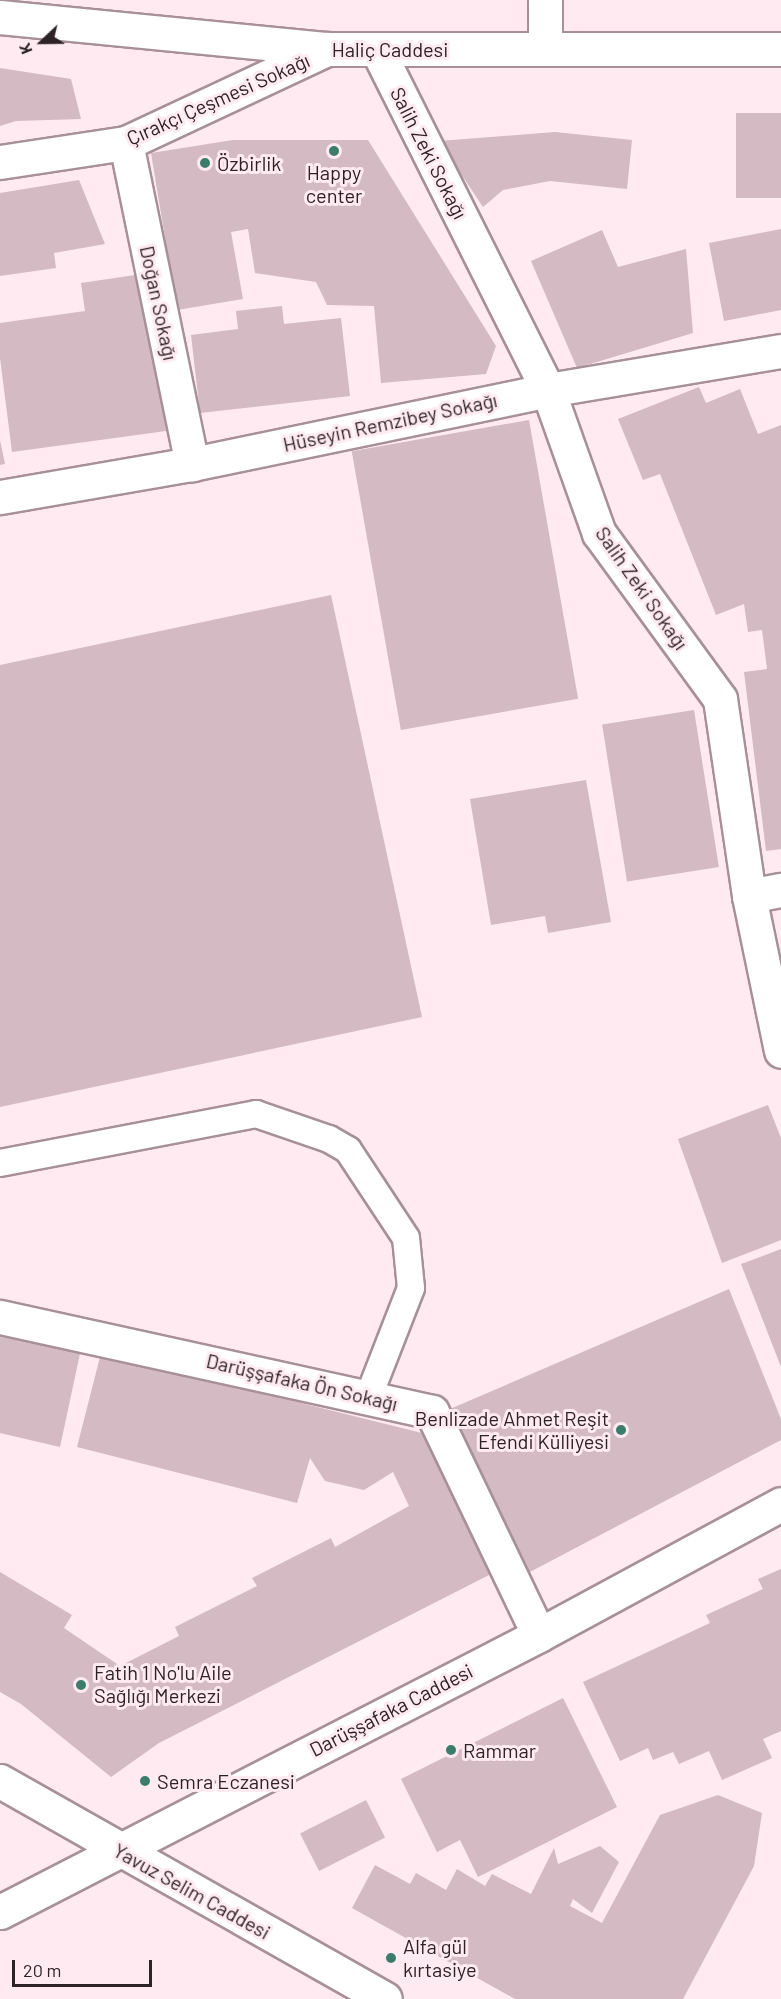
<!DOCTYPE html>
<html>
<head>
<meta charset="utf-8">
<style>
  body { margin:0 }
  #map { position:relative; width:781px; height:1999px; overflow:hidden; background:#ffeaf1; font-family:Barlow,sans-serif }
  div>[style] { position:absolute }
  .building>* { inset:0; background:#d3bac3; transform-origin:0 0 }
  .roads { filter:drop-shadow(2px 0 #a79098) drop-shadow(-2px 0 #a79098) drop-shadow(0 2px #a79098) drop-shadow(0 -2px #a79098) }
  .lane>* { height:26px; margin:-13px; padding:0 13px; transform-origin:13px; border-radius:13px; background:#fff }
  .street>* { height:33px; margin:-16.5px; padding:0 16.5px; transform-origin:16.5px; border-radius:16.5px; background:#fff }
  .secondary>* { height:33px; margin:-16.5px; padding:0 16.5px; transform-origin:16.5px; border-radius:16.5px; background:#fff }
  .dots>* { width:16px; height:16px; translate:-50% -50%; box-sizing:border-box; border:3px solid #ffeaf1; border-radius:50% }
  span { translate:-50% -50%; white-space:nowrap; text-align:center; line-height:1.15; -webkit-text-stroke:6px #ffeaf1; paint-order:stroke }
  .street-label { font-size:20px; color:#2d2327 }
  .poi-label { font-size:20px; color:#2d2327 }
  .left { translate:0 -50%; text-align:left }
  .right { translate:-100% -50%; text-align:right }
  .north { position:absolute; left:12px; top:12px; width:60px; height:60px; -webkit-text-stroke:4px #ffeaf1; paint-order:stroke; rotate:248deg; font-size:16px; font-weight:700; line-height:24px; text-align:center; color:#2d2327 }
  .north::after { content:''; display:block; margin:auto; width:21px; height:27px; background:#2d2327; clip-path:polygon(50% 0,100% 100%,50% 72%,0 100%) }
  .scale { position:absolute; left:12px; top:1960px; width:140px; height:27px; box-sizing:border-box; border:3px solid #2d2327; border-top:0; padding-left:8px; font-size:18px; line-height:21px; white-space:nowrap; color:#2d2327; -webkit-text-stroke:4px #ffeaf1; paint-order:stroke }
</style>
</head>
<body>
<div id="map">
  <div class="building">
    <div style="clip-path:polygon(0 68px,71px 79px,81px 119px,16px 121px,0 126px)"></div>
    <div style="left:781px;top:113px;width:85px;height:45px;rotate:90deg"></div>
    <div style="clip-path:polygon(555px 132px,632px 140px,627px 189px,550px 181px,503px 190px,483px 207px,439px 141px)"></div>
    <div style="clip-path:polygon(233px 140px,368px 140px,496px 346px,486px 374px,381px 383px,374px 306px,327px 305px,316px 282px,255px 273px,248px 229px,231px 232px,243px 299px,177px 310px,151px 153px)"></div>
    <div style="clip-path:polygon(79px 180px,105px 244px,54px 253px,56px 268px,0 276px,0 193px)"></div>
    <div style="clip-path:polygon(781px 229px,781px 310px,724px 321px,709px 243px)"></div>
    <div style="clip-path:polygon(602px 230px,618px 267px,686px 249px,693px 333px,577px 368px,531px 261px)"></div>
    <div style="clip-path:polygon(142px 274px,166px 431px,12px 452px,0 358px,0 323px,85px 311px,81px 283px)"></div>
    <div style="clip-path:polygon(282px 306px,284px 324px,341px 318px,350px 396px,200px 413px,191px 335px,238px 329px,236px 311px)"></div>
    <div style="clip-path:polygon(699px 387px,706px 403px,740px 389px,758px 434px,781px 425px,781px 849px,766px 851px,744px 672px,767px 669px,762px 630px,748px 632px,744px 604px,716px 615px,660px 474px,643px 480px,618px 419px)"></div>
    <div style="left:529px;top:420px;width:283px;height:180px;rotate:80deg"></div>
    <div style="clip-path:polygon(0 440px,5px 464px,0 465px)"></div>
    <div style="clip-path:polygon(331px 595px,422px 1017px,0 1107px,0 665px)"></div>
    <div style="left:694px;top:710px;width:159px;height:93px;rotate:81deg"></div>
    <div style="clip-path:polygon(586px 780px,611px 922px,548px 933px,545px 916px,491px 925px,470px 799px)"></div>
    <div style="clip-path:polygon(768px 1105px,781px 1138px,781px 1240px,722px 1263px,678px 1139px)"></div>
    <div style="clip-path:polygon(781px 1249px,781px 1367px,741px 1264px)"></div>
    <div style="clip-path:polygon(729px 1289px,781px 1419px,781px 1440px,528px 1573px,450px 1409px)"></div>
    <div style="clip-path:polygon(0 1337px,20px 1339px,18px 1349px,20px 1340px,81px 1349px,60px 1447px,0 1433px)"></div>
    <div style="clip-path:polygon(101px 1353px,422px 1433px,493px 1573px,159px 1743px,111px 1777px,21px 1704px,0 1692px,0 1572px,72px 1615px,64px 1628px,120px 1666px,179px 1636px,175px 1627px,257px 1586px,252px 1578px,331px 1538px,335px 1547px,409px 1506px,393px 1472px,364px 1490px,325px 1481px,310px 1458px,297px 1503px,77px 1447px)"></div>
    <div style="clip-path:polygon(781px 1569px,781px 1731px,763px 1739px,772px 1758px,722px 1780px,709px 1751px,679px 1764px,673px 1752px,653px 1760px,648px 1748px,620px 1761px,583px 1682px,710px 1623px,706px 1615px,763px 1589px,758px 1579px)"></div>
    <div style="clip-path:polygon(563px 1698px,617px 1807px,478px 1877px,460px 1840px,437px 1852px,401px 1779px)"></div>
    <div style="clip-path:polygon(718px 1795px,762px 1813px,754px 1866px,683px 1999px,515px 1999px,352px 1908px,375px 1865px,410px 1884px,416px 1873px,446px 1890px,457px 1869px,485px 1886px,492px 1874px,531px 1894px,554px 1848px,558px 1864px,600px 1846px,619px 1862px,592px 1913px,573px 1899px,570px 1906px,602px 1923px,660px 1815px)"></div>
    <div style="left:366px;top:1800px;width:42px;height:74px;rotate:63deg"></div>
  </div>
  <div class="roads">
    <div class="lane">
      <div style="left:0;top:1163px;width:261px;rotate:-10.8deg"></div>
      <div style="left:256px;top:1114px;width:77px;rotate:18.9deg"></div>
      <div style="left:329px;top:1139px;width:22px;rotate:30deg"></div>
      <div style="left:348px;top:1150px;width:105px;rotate:56.6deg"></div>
      <div style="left:406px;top:1238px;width:50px;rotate:84.3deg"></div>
      <div style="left:411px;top:1288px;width:116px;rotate:111.3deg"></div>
    </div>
    <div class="street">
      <div style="left:545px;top:0;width:49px;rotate:90deg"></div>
      <div style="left:377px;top:49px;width:381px;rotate:63.4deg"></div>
      <div style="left:548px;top:390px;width:152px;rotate:70.4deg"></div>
      <div style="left:599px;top:533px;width:205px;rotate:53.9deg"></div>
      <div style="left:720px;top:699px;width:199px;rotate:81.6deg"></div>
      <div style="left:749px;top:896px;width:158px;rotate:78.3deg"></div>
      <div style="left:126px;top:143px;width:328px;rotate:78.4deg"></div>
      <div style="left:0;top:162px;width:127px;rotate:-8.6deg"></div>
      <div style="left:126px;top:143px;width:222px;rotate:-25.1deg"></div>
      <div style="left:0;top:497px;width:195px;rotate:-9.8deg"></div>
      <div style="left:192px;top:464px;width:364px;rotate:-11.7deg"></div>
      <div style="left:548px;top:390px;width:236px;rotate:-9.5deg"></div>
      <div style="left:749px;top:896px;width:33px;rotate:-11deg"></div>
      <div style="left:0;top:1317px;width:442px;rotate:12.4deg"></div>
      <div style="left:432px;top:1412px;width:247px;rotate:64.4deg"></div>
    </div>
    <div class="secondary">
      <div style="left:0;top:17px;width:329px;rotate:5.6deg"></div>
      <div style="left:327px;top:49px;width:454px"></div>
      <div style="left:0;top:1781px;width:442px;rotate:29.5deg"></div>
      <div style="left:0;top:1912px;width:606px;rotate:-27.2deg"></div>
      <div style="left:539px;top:1635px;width:275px;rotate:-28.4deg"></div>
    </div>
  </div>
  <div class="dots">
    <div style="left:334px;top:151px;background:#3c7c6b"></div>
    <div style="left:205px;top:163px;background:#3c7c6b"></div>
    <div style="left:621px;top:1430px;background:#3c7c6b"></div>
    <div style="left:81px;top:1685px;background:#3c7c6b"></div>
    <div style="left:451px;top:1750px;background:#3c7c6b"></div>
    <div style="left:145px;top:1781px;background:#3c7c6b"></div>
    <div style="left:391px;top:1958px;background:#3c7c6b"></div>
  </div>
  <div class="street-label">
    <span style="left:390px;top:49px">Haliç Caddesi</span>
    <span style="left:218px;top:99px;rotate:-24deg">Çırakçı Çeşmesi Sokağı</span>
    <span style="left:429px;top:153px;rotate:63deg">Salih Zeki Sokağı</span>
    <span style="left:159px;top:303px;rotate:78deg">Doğan Sokağı</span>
    <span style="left:390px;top:422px;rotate:-12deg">Hüseyin Remzibey Sokağı</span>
    <span style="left:642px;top:588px;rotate:55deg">Salih Zeki Sokağı</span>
    <span style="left:302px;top:1382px;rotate:13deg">Darüşşafaka Ön Sokağı</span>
    <span style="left:391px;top:1710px;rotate:-27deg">Darüşşafaka Caddesi</span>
    <span style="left:192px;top:1891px;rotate:29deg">Yavuz Selim Caddesi</span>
  </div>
  <div class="poi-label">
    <span class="left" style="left:217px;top:163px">Özbirlik</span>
    <span style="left:334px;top:184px">Happy<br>center</span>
    <span class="right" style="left:609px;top:1430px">Benlizade Ahmet Reşit<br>Efendi Külliyesi</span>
    <span class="left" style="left:94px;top:1684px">Fatih 1 No'lu Aile<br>Sağlığı Merkezi</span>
    <span class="left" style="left:463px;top:1750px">Rammar</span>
    <span class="left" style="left:157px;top:1781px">Semra Eczanesi</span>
    <span class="left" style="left:403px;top:1958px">Alfa gül<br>kırtasiye</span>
  </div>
  <div class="north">K</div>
  <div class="scale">20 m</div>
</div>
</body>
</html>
